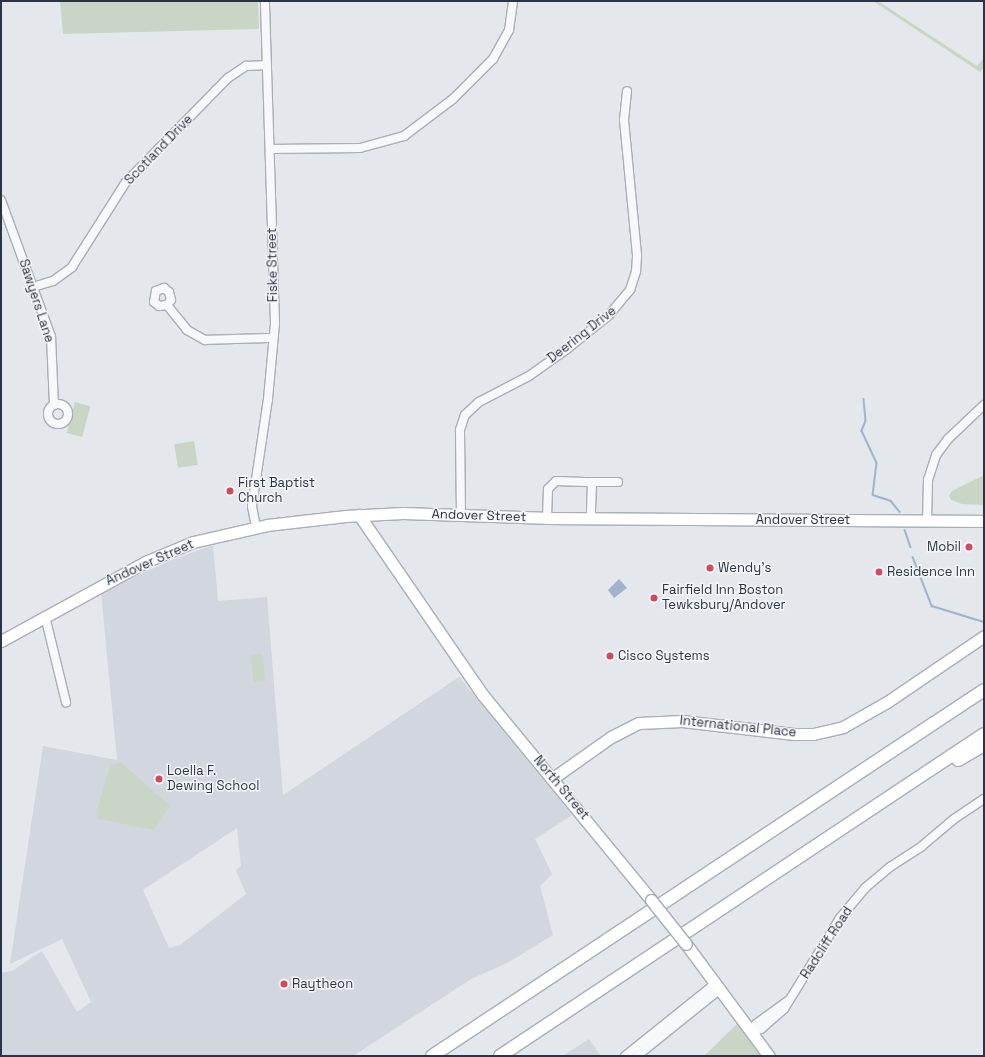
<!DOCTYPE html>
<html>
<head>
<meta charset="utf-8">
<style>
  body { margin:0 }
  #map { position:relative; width:985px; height:1057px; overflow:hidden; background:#e4e7ec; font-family:"Space Grotesk",sans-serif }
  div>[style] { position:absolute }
  .built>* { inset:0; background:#d2d6de }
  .green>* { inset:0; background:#c9d6c5; transform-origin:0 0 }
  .water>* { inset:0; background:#9fb4cc }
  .stream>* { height:1.5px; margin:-0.75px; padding:0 0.75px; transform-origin:0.75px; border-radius:0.75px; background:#9fb4cc }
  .roads { filter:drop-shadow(1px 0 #a9aeb7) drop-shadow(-1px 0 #a9aeb7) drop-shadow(0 1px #a9aeb7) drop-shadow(0 -1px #a9aeb7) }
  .minor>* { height:8px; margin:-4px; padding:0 4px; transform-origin:4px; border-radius:4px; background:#f7f8fa }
  .minor>.ring { margin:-4px; padding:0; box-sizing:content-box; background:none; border:8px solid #f7f8fa; border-radius:50% }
  .major>* { height:11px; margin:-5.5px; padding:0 5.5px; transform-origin:5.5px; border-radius:5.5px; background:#fff }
  .highway>* { height:12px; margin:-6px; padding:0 6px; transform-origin:6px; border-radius:6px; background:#fff }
  .bridges { filter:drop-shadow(1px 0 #a3abb8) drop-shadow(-1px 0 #a3abb8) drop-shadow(0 1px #a3abb8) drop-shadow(0 -1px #a3abb8) }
  .major-bridge>* { height:11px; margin:-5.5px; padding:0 5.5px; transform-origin:5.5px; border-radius:5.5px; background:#fff }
  .dots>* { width:11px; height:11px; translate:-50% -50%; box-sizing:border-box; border:2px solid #f4f6f9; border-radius:50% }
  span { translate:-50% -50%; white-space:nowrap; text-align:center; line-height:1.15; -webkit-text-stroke:3px #f4f6f9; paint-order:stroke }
  .street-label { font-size:13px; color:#2b3445 }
  .poi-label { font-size:13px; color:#2b3445 }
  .left { translate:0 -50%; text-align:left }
  .right { translate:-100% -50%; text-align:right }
  .frame { position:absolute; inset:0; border:2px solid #2b3445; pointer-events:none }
</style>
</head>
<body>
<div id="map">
  <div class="built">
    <div style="clip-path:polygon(evenodd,213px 545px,218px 601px,267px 597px,283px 795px,459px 677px,572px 815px,535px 839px,552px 874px,540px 886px,553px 935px,507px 963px,471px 979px,353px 1056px,1px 1056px,1px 973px,12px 971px,42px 951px,77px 1012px,91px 1002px,62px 939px,10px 964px,43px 746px,117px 760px,101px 592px,167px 562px,213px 545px,237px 828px,241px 866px,236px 870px,246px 894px,180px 945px,169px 948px,143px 890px,237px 828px)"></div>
    <div style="clip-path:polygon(589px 1039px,601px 1056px,563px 1056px)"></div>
  </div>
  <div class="green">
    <div style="clip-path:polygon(60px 1px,258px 1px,259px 29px,63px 34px)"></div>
    <div style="clip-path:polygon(873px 1px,878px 1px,977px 66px,984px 58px,984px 67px,980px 72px)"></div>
    <div style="left:75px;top:402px;width:16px;height:32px;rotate:15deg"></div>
    <div style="left:194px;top:441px;width:24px;height:20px;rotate:81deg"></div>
    <div style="clip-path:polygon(982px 476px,984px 477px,984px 505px,962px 504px,951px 500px,949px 496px,952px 491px)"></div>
    <div style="left:262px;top:654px;width:27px;height:12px;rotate:82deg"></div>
    <div style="clip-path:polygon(121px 762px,170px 806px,154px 830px,99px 819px,97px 812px,105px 782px,111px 765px)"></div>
    <div style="clip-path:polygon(737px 1024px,761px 1056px,704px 1056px)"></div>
  </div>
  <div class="water">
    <div style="clip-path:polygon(619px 579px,627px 588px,614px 598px,608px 590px)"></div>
  </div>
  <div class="stream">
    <div style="left:864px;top:399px;width:22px;rotate:85deg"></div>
    <div style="left:866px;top:421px;width:11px;rotate:112deg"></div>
    <div style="left:862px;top:431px;width:35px;rotate:65deg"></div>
    <div style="left:877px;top:463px;width:32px;rotate:97deg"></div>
    <div style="left:873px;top:495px;width:19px;rotate:18deg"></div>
    <div style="left:891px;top:501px;width:14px;rotate:51deg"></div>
    <div style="left:905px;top:530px;width:18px;rotate:71deg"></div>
    <div style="left:913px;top:557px;width:53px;rotate:68.8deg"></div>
    <div style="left:932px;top:606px;width:54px;rotate:17.1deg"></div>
  </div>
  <div class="roads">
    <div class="minor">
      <div style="left:270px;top:149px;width:90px;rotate:-0.6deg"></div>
      <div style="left:360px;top:148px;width:46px;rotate:-15.3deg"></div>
      <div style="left:404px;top:136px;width:61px;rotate:-37.1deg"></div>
      <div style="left:453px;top:99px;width:57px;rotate:-45deg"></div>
      <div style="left:493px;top:59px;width:33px;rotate:-61deg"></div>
      <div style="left:509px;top:30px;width:29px;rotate:-82deg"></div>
      <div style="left:1px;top:200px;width:146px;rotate:69.9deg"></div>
      <div style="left:51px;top:337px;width:68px;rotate:87.5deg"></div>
      <div style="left:33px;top:287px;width:21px;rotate:-17deg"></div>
      <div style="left:53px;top:281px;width:24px;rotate:-36deg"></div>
      <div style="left:72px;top:267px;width:101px;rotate:-57.6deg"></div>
      <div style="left:126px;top:182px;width:146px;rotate:-45.6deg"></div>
      <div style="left:228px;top:78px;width:22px;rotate:-34deg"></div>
      <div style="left:246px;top:66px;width:21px;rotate:-3deg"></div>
      <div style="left:167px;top:305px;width:8px;rotate:173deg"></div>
      <div style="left:159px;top:306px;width:6px;rotate:-141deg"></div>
      <div style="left:154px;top:302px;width:11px;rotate:-80deg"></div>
      <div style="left:156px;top:291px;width:9px;rotate:-21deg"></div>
      <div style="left:164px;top:288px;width:6px;rotate:39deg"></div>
      <div style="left:169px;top:292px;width:8px;rotate:76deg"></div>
      <div style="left:171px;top:300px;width:6px;rotate:129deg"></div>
      <div style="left:167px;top:305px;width:32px;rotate:51deg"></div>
      <div style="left:187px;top:330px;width:21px;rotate:29deg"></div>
      <div style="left:205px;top:340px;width:68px;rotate:-1.7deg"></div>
      <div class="ring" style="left:48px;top:404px;width:12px;height:12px"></div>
      <div style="left:592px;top:482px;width:26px"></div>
      <div style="left:461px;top:515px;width:85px;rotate:-90.7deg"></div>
      <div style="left:460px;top:430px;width:16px;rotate:-72deg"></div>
      <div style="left:465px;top:415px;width:19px;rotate:-43deg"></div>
      <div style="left:479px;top:402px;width:56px;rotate:-27.5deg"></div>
      <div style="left:529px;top:376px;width:47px;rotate:-35.4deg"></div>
      <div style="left:567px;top:349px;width:54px;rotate:-39deg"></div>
      <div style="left:609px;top:315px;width:33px;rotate:-50deg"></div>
      <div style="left:630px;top:290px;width:20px;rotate:-72deg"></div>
      <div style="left:636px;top:271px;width:16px;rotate:-86deg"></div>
      <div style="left:637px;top:255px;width:136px;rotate:-95.5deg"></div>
      <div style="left:624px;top:120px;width:29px;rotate:-84deg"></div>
      <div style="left:547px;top:518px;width:29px;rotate:-88deg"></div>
      <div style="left:548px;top:489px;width:11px;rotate:-45deg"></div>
      <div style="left:556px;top:481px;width:36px;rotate:2deg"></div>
      <div style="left:592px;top:482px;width:36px;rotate:92deg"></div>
      <div style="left:927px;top:521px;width:41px;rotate:-88.6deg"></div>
      <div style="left:928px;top:480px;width:26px;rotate:-72deg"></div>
      <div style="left:936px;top:455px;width:20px;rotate:-53deg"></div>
      <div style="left:948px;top:439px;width:50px;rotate:-43.4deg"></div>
      <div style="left:256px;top:527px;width:21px;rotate:-101deg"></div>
      <div style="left:252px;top:506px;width:108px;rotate:-81.5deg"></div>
      <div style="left:268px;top:399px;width:76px;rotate:-84.7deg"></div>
      <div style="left:275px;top:323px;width:322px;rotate:-91.8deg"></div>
      <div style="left:45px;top:616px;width:89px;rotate:76.3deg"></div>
      <div style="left:751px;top:1032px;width:10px;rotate:-17deg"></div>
      <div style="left:761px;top:1029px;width:30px;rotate:-41deg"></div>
      <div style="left:784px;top:1009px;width:107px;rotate:-58.4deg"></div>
      <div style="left:840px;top:918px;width:39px;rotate:-50deg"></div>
      <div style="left:865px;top:888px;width:33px;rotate:-40deg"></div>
      <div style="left:890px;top:867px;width:38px;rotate:-33deg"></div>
      <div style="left:922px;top:846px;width:42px;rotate:-40.2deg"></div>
      <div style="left:954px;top:819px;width:36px;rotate:-34deg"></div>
      <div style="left:751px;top:1032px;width:9px;rotate:-58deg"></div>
      <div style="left:756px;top:1024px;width:41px;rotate:-36deg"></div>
      <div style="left:625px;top:1056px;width:115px;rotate:-38.7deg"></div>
      <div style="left:637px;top:1056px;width:105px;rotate:-38.8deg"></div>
    </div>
    <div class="major">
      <div style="left:359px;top:515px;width:217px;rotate:55.5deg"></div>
      <div style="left:482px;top:694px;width:266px;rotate:50.6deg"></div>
      <div style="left:1px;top:641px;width:164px;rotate:-28.7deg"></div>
      <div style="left:145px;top:562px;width:52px;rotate:-22.6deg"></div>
      <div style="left:193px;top:542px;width:76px;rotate:-12.9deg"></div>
      <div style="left:267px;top:525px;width:79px;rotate:-6.6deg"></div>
      <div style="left:345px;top:516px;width:58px;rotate:-3deg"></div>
      <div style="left:403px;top:513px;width:148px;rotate:1.9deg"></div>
      <div style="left:551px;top:518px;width:433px;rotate:0.4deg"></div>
      <div style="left:553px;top:778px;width:71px;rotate:-35.3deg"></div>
      <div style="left:611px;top:737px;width:31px;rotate:-27deg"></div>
      <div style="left:639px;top:723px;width:43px;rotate:-2.7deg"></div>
      <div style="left:682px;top:721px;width:113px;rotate:6.6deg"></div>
      <div style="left:794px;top:734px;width:19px"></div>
      <div style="left:813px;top:734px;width:31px;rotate:-13deg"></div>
      <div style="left:843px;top:727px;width:51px;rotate:-29.6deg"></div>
      <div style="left:887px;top:702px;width:117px;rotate:-34.2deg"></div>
      <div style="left:686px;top:944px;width:139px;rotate:53.5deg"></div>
    </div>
    <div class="highway">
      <div style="left:958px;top:760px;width:30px;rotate:-30deg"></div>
      <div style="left:432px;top:1056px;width:662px;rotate:-33.55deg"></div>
      <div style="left:500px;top:1056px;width:581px;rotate:-33.64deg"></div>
    </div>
  </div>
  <div class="bridges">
    <div class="major-bridge">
      <div style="left:651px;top:900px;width:56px;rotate:51.5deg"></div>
    </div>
  </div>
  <div class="dots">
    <div style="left:230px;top:491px;background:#d1495b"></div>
    <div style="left:969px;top:547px;background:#d1495b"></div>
    <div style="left:710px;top:568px;background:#d1495b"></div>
    <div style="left:879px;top:572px;background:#d1495b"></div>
    <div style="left:654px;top:598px;background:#d1495b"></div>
    <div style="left:610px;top:656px;background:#d1495b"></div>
    <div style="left:159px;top:779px;background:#d1495b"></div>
    <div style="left:284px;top:984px;background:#d1495b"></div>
  </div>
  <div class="street-label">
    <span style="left:159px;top:150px;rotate:-46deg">Scotland Drive</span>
    <span style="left:273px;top:265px;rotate:-91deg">Fiske Street</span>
    <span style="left:36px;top:301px;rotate:72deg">Sawyers Lane</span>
    <span style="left:582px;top:335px;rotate:-38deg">Deering Drive</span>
    <span style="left:479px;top:516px;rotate:2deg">Andover Street</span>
    <span style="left:803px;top:520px">Andover Street</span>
    <span style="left:150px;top:563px;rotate:-24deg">Andover Street</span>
    <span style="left:738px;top:727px;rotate:6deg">International Place</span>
    <span style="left:561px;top:788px;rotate:50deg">North Street</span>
    <span style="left:827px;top:943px;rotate:-57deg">Radcliff Road</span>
  </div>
  <div class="poi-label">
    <span class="left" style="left:238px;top:491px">First Baptist<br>Church</span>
    <span class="right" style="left:961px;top:547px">Mobil</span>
    <span class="left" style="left:718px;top:568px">Wendy's</span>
    <span class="left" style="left:887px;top:572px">Residence Inn</span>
    <span class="left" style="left:662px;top:598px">Fairfield Inn Boston<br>Tewksbury/Andover</span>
    <span class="left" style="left:618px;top:656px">Cisco Systems</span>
    <span class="left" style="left:167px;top:779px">Loella F.<br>Dewing School</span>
    <span class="left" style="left:292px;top:984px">Raytheon</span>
  </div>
  <div class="frame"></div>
</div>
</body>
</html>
